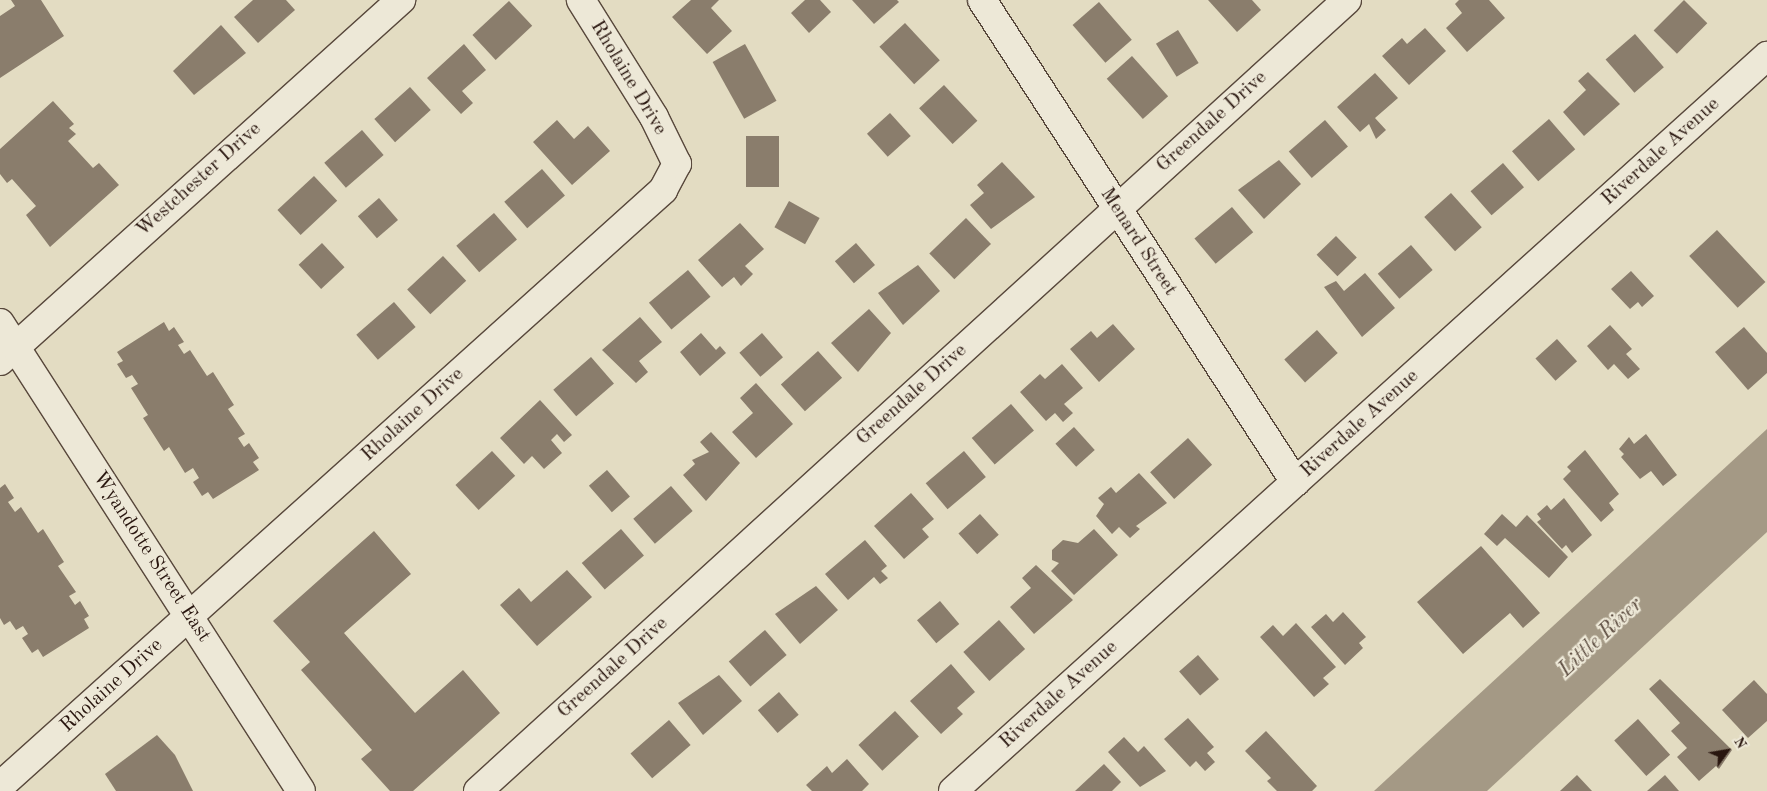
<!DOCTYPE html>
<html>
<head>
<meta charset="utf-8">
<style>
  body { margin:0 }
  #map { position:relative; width:1767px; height:791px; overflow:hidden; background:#e3dcc2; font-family:"Old Standard TT",serif }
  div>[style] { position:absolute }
  .water>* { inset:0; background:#a49985 }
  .building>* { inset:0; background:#8a7d6c; transform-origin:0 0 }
  .roads { filter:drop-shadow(1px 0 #58483c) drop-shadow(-1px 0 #58483c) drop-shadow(0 1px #58483c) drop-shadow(0 -1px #58483c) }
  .street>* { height:28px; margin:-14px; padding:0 14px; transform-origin:14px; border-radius:14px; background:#ede8d7 }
  .secondary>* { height:28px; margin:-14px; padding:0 14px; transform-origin:14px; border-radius:14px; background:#ede8d7 }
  span { translate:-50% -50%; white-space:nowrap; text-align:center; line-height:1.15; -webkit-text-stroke:4.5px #ede8d7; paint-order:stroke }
  .street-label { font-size:20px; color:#29160f }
  .water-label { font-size:21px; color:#5a4a3e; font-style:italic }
  .north { position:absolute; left:1702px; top:726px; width:50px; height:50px; -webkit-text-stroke:4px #ede8d7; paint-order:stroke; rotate:58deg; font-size:14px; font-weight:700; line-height:20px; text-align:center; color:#29160f }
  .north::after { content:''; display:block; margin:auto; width:18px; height:22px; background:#29160f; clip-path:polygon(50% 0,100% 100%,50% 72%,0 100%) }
</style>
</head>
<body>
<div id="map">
  <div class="water">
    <div style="clip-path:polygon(1767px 429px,1767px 532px,1487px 791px,1374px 791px)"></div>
  </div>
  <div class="building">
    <div style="clip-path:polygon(11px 0,41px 0,64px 36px,0 78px,0 16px,15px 6px)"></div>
    <div style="clip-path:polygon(253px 0,286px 0,295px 10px,258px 43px,234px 17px)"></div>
    <div style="clip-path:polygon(691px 0,719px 0,711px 8px,732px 31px,707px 54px,672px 17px)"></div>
    <div style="clip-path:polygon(805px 0,820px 0,831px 12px,809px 33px,791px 13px)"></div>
    <div style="clip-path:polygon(852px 0,897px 0,899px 2px,874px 24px)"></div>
    <div style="clip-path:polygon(1208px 0,1252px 0,1261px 10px,1237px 32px)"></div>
    <div style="clip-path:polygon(1459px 0,1489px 0,1505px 18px,1467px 52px,1446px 28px,1462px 13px,1455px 4px)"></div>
    <div style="left:1684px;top:0;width:33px;height:43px;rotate:45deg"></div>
    <div style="left:509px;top:1px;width:34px;height:50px;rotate:47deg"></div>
    <div style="left:1099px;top:2px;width:50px;height:35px;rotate:49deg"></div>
    <div style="left:905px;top:23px;width:51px;height:35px;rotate:47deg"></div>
    <div style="clip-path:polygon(221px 25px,246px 53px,194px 95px,173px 71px)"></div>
    <div style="clip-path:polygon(1425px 28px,1446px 51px,1409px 85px,1382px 56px,1402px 38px,1407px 44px)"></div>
    <div style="left:1178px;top:30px;width:39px;height:26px;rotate:58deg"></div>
    <div style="left:1635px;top:34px;width:44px;height:39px;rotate:49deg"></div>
    <div style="clip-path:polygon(464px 44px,486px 70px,462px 91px,473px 103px,461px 114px,427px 78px)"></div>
    <div style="left:745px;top:44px;width:65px;height:37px;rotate:61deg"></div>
    <div style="left:1132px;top:56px;width:54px;height:34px;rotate:48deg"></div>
    <div style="clip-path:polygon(1588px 72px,1620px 104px,1584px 136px,1563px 112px,1586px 90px,1578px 81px)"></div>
    <div style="clip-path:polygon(1375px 73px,1398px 98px,1375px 118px,1386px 130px,1376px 139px,1369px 124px,1360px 132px,1337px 107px)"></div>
    <div style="left:944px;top:85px;width:49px;height:34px;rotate:47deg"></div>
    <div style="left:410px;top:87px;width:31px;height:48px;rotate:48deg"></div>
    <div style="clip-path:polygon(53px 101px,74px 124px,69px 128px,76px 134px,68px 141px,93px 168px,99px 163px,119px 185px,50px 247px,26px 215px,36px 206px,12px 179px,7px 183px,0 174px,0 149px)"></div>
    <div style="left:890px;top:113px;width:31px;height:31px;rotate:48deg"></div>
    <div style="left:1549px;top:119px;width:40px;height:49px;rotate:49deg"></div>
    <div style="clip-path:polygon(557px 120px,574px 139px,588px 126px,610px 151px,572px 185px,533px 142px)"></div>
    <div style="left:1325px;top:120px;width:35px;height:48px;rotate:49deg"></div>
    <div style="left:362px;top:130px;width:33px;height:50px;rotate:49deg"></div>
    <div style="left:746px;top:136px;width:33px;height:51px"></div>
    <div style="clip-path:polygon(1279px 160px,1301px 184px,1264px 219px,1238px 190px)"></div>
    <div style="clip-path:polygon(1002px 162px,1035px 197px,991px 229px,970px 205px,984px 193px,977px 185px)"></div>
    <div style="left:1503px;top:163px;width:32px;height:43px;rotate:49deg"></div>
    <div style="left:542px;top:169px;width:35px;height:50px;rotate:49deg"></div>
    <div style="left:314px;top:176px;width:34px;height:50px;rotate:47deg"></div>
    <div style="left:1451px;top:193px;width:46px;height:36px;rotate:48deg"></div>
    <div style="left:379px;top:198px;width:29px;height:28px;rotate:49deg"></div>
    <div style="left:789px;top:201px;width:35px;height:30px;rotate:29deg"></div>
    <div style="left:1232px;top:207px;width:33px;height:49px;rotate:50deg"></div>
    <div style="left:494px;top:213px;width:35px;height:50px;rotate:49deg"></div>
    <div style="left:966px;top:218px;width:36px;height:51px;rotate:46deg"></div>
    <div style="clip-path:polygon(740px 223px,764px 249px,745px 266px,753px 274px,741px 286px,734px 277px,722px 287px,698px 260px)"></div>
    <div style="left:1717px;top:230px;width:71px;height:38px;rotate:47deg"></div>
    <div style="left:1336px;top:236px;width:30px;height:27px;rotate:46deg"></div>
    <div style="left:322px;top:243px;width:33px;height:32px;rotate:47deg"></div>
    <div style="left:856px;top:243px;width:29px;height:28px;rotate:49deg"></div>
    <div style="left:1411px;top:245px;width:33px;height:44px;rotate:49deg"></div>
    <div style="left:443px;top:256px;width:34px;height:49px;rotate:47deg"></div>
    <div style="clip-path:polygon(918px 265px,940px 291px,903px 325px,878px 293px)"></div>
    <div style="left:688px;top:270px;width:35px;height:51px;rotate:50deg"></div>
    <div style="clip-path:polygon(1631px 271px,1654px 296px,1642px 307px,1638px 302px,1630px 309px,1611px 289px)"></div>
    <div style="clip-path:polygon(1365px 273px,1395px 308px,1362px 337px,1324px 287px,1336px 281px,1344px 291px)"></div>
    <div style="left:394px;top:302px;width:33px;height:50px;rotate:49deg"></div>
    <div style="clip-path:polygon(869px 309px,891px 333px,858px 372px,831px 343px)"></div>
    <div style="clip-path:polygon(640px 317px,662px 342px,639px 361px,648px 372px,636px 383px,602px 350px)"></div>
    <div style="clip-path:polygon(164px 322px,169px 331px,174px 327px,184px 342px,178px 345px,184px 354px,190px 350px,207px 376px,213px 372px,234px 405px,228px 409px,245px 434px,238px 438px,244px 447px,249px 443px,259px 458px,253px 462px,259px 470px,213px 499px,208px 492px,202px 496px,193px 482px,199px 478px,193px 468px,185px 473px,169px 447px,164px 451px,143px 418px,148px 415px,131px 388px,138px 384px,132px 375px,126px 378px,117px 364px,123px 361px,117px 352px)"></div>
    <div style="clip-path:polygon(1113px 324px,1135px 349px,1099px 382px,1070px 349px,1091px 331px,1097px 338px)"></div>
    <div style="clip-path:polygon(1610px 325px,1632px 349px,1626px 354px,1640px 369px,1628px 379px,1614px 364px,1608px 370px,1587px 346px)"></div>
    <div style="clip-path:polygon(1744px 327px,1767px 353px,1767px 373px,1748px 390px,1715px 352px)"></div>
    <div style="left:1317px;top:330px;width:31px;height:44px;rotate:48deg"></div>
    <div style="clip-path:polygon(701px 333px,716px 350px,720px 346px,726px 353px,700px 376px,680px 352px)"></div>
    <div style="left:762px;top:333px;width:32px;height:30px;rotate:49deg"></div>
    <div style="left:1557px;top:339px;width:30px;height:29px;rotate:48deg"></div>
    <div style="left:818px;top:351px;width:36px;height:50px;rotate:48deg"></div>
    <div style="left:591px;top:357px;width:35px;height:50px;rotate:49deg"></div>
    <div style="clip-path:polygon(1062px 364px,1083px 388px,1064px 404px,1073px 413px,1063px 422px,1055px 413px,1046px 421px,1020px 392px,1040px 374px,1045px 379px)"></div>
    <div style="clip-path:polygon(756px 383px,793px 424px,756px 458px,732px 432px,753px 413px,740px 398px)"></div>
    <div style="clip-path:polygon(540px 400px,572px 435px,564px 442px,557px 434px,551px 440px,562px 453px,544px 469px,532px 456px,524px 464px,500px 438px)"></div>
    <div style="left:1011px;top:404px;width:35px;height:52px;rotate:49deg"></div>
    <div style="left:1074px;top:427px;width:31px;height:25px;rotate:48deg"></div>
    <div style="clip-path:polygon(711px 432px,740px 463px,706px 501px,683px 475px,695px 464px,692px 460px,709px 452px,700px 442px)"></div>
    <div style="clip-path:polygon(1646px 434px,1677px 475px,1663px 486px,1651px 471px,1640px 479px,1621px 457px,1624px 454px,1619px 449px,1629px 437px,1634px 444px)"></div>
    <div style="left:1188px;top:438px;width:36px;height:51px;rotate:48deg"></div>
    <div style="clip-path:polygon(1585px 450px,1619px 494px,1609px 503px,1614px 510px,1601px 522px,1563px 479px,1571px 471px,1567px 467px)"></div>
    <div style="left:492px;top:451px;width:34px;height:50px;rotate:47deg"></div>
    <div style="left:964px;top:451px;width:34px;height:50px;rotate:50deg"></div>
    <div style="left:607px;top:470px;width:35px;height:24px;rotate:49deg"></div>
    <div style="clip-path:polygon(1139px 473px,1167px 503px,1136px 526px,1140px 529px,1130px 538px,1119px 527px,1112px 534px,1096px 516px,1104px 504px,1098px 498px,1111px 487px,1116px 493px)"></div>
    <div style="clip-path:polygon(5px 484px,14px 498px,8px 502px,15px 512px,21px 507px,38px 533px,43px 529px,64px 562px,58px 566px,76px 592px,69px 596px,75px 605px,80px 601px,89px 616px,84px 619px,89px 628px,43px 657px,38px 649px,32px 653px,22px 638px,28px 634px,23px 626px,16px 630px,10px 621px,4px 625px,0 618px,0 488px)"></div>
    <div style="left:671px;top:486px;width:33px;height:50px;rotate:49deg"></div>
    <div style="clip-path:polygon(911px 493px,934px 519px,922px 529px,929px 537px,904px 559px,874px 526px)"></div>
    <div style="clip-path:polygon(1564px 498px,1592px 535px,1572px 553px,1566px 545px,1562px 549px,1537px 522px,1541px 519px,1537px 514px,1547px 505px,1551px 510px)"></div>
    <div style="left:980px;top:514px;width:28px;height:29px;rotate:48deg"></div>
    <div style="clip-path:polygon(1502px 514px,1516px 527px,1527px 515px,1568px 557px,1549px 578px,1505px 538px,1497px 546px,1484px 534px)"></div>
    <div style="left:621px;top:529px;width:35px;height:52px;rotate:49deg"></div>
    <div style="clip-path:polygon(1094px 529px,1118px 555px,1074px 595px,1051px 571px,1059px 563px,1052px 560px,1052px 550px,1063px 540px,1078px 543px)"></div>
    <div style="clip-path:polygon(374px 531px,411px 574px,344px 633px,415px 713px,463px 670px,500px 713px,413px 791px,390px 791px,361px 759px,372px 750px,301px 670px,310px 662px,273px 621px)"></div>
    <div style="clip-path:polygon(865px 540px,887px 566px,881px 571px,888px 578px,880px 584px,874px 577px,848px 600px,825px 574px)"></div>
    <div style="clip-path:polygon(1481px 546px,1540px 613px,1523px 628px,1510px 613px,1463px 654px,1417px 602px)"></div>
    <div style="clip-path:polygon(1036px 565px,1073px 600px,1034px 634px,1010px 607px,1031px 588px,1022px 578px)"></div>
    <div style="clip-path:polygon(567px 570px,592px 597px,537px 646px,500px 605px,519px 588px,531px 602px)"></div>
    <div style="clip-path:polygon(816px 586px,838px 610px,800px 644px,775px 614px)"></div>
    <div style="left:940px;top:601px;width:30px;height:30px;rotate:50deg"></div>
    <div style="clip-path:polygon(1343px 612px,1366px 637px,1359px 643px,1363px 648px,1345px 665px,1311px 627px,1326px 614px,1333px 622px)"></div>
    <div style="left:999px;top:620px;width:39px;height:48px;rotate:48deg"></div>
    <div style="clip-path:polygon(1296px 623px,1336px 667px,1323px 678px,1329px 684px,1314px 697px,1260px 637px,1273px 625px,1283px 636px)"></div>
    <div style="left:765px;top:630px;width:33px;height:48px;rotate:49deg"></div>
    <div style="left:1198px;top:655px;width:32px;height:25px;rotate:49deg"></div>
    <div style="clip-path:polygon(951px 664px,975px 692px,957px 708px,963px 714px,941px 734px,910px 701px)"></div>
    <div style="clip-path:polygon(719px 675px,742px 701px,703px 735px,678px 703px)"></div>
    <div style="clip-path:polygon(1660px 679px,1732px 750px,1719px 769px,1716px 766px,1699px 781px,1677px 757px,1687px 748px,1671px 731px,1680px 723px,1649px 689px)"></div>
    <div style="clip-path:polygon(1754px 680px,1767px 694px,1767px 721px,1748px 738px,1722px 710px)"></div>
    <div style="left:779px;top:692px;width:30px;height:28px;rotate:49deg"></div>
    <div style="left:895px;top:711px;width:35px;height:50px;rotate:47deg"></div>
    <div style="clip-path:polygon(1188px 718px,1214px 747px,1207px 753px,1215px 762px,1205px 771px,1196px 761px,1190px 767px,1164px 739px)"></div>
    <div style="left:1638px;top:719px;width:48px;height:32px;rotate:48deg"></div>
    <div style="left:669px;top:720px;width:33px;height:51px;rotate:49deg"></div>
    <div style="clip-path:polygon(1266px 731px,1317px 786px,1312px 791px,1277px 791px,1267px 781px,1271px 778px,1245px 751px)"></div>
    <div style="clip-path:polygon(157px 735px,175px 755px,193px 791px,116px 791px,105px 774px)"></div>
    <div style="clip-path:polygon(1124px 737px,1138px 752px,1144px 746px,1166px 771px,1140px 787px,1108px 752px)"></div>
    <div style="clip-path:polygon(847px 759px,869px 784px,862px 791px,812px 791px,806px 785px,827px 766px,832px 773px)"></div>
    <div style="clip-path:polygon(1104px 764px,1121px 782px,1112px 791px,1075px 791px)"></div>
    <div style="clip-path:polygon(1577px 775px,1592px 791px,1560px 791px)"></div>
    <div style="clip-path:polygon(1665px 775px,1679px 791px,1647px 791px)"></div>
  </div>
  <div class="roads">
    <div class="street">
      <div style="left:982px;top:0;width:575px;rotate:57deg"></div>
      <div style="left:0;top:361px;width:540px;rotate:-42deg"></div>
      <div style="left:0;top:786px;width:892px;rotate:-41.95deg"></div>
      <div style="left:663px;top:190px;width:30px;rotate:-62deg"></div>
      <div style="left:677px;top:164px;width:52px;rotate:-116.1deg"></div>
      <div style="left:654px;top:117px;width:138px;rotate:-122deg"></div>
      <div style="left:478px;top:791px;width:1175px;rotate:-42.31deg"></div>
    </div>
    <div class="secondary">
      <div style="left:0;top:323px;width:556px;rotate:57.25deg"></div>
      <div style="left:953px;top:791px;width:1097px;rotate:-42.08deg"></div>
    </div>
  </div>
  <div class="street-label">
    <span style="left:628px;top:78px;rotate:59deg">Rholaine Drive</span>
    <span style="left:1212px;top:122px;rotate:-42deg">Greendale Drive</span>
    <span style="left:1661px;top:152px;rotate:-42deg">Riverdale Avenue</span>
    <span style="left:199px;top:180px;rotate:-42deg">Westchester Drive</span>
    <span style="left:1138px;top:242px;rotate:57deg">Menard Street</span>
    <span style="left:912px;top:395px;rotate:-42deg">Greendale Drive</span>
    <span style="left:413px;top:415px;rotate:-42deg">Rholaine Drive</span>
    <span style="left:1360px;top:424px;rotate:-42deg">Riverdale Avenue</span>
    <span style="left:151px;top:557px;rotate:57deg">Wyandotte Street East</span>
    <span style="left:613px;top:668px;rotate:-42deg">Greendale Drive</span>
    <span style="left:112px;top:686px;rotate:-42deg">Rholaine Drive</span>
    <span style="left:1059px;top:695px;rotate:-42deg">Riverdale Avenue</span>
  </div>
  <div class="water-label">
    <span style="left:1601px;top:638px;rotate:-43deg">Little River</span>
  </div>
  <div class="north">N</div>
</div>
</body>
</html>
